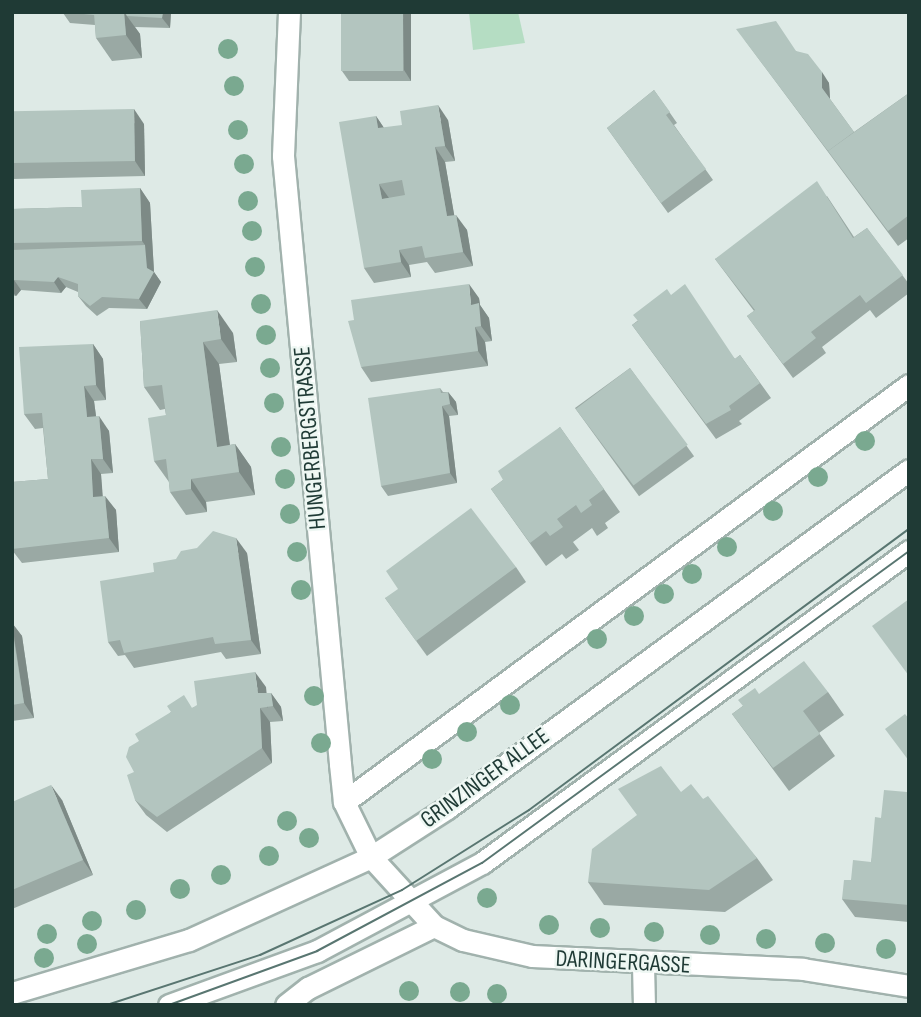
<!DOCTYPE html>
<html>
<head>
<meta charset="utf-8">
<style>
  body { margin:0 }
  #map { position:relative; width:921px; height:1017px; overflow:hidden; background:#deeae6; font-family:"Sofia Sans Condensed",sans-serif }
  div>[style] { position:absolute }
  .green>* { inset:0; background:#b5ddc3 }
  .roads { filter:drop-shadow(2px 0 #a1b2ad) drop-shadow(-2px 0 #a1b2ad) drop-shadow(0 2px #a1b2ad) drop-shadow(0 -2px #a1b2ad) }
  .lane>* { height:21px; margin:-10.5px; padding:0 10.5px; transform-origin:10.5px; border-radius:10.5px; background:#fff }
  .street>* { height:21px; margin:-10.5px; padding:0 10.5px; transform-origin:10.5px; border-radius:10.5px; background:#fff }
  .secondary>* { height:21px; margin:-10.5px; padding:0 10.5px; transform-origin:10.5px; border-radius:10.5px; background:#fff }
  .tram>* { height:2px; margin:-1px; padding:0 1px; transform-origin:1px; border-radius:1px; background:#597671 }
  .trees>* { width:20px; height:20px; margin:-10px; border-radius:50%; background:#7aa990 }
  .wall>* { inset:0; background:#9aa9a4; transform-origin:0 0 }
  .shaded-wall>* { inset:0; background:#7d8a86 }
  .building>* { inset:0; background:#b3c5bf; transform-origin:0 0 }
  span { translate:-50% -50%; white-space:nowrap; text-align:center; line-height:1.15; -webkit-text-stroke:5px #eef7f3; paint-order:stroke }
  .street-label { font-size:24px; color:#1f3a35 }
  .frame { position:absolute; inset:0; border:14px solid #1f3a35; pointer-events:none }
</style>
</head>
<body>
<div id="map">
  <div class="green">
    <div style="clip-path:polygon(469px 12px,518px 12px,525px 43px,473px 50px)"></div>
  </div>
  <div class="roads">
    <div class="lane">
      <div style="left:169px;top:1005px;width:158px;rotate:-20deg"></div>
      <div style="left:317px;top:951px;width:187px;rotate:-28.1deg"></div>
      <div style="left:482px;top:863px;width:529px;rotate:-36.15deg"></div>
    </div>
    <div class="street">
      <div style="left:289px;top:12px;width:144px;rotate:92.4deg"></div>
      <div style="left:283px;top:156px;width:611px;rotate:84.64deg"></div>
      <div style="left:340px;top:764px;width:38px;rotate:84deg"></div>
      <div style="left:344px;top:802px;width:61px;rotate:63.9deg"></div>
      <div style="left:371px;top:857px;width:93px;rotate:47.6deg"></div>
      <div style="left:434px;top:926px;width:32px;rotate:26deg"></div>
      <div style="left:463px;top:940px;width:71px;rotate:13.1deg"></div>
      <div style="left:532px;top:956px;width:271px;rotate:2.7deg"></div>
      <div style="left:803px;top:969px;width:107px;rotate:9.1deg"></div>
      <div style="left:344px;top:802px;width:702px;rotate:-36.43deg"></div>
      <div style="left:643px;top:965px;width:40px;rotate:88.6deg"></div>
      <div style="left:286px;top:1005px;width:28px;rotate:-38deg"></div>
      <div style="left:308px;top:988px;width:140px;rotate:-26.2deg"></div>
    </div>
    <div class="secondary">
      <div style="left:12px;top:993px;width:185px;rotate:-16.7deg"></div>
      <div style="left:189px;top:940px;width:200px;rotate:-24.5deg"></div>
      <div style="left:371px;top:857px;width:90px;rotate:-32.8deg"></div>
      <div style="left:447px;top:808px;width:572px;rotate:-36.19deg"></div>
    </div>
  </div>
  <div class="tram">
    <div style="left:107px;top:1005px;width:161px;rotate:-18.1deg"></div>
    <div style="left:260px;top:955px;width:156px;rotate:-24.6deg"></div>
    <div style="left:402px;top:890px;width:150px;rotate:-32.2deg"></div>
    <div style="left:529px;top:810px;width:473px;rotate:-36.5deg"></div>
    <div style="left:169px;top:1005px;width:158px;rotate:-20deg"></div>
    <div style="left:317px;top:951px;width:187px;rotate:-28.1deg"></div>
    <div style="left:482px;top:863px;width:529px;rotate:-36.15deg"></div>
  </div>
  <div class="trees">
    <div style="left:228px;top:49px"></div>
    <div style="left:234px;top:86px"></div>
    <div style="left:238px;top:130px"></div>
    <div style="left:244px;top:164px"></div>
    <div style="left:248px;top:201px"></div>
    <div style="left:252px;top:231px"></div>
    <div style="left:255px;top:267px"></div>
    <div style="left:261px;top:304px"></div>
    <div style="left:266px;top:335px"></div>
    <div style="left:270px;top:368px"></div>
    <div style="left:274px;top:403px"></div>
    <div style="left:865px;top:441px"></div>
    <div style="left:281px;top:447px"></div>
    <div style="left:818px;top:477px"></div>
    <div style="left:285px;top:479px"></div>
    <div style="left:773px;top:511px"></div>
    <div style="left:290px;top:514px"></div>
    <div style="left:727px;top:547px"></div>
    <div style="left:297px;top:552px"></div>
    <div style="left:692px;top:574px"></div>
    <div style="left:301px;top:590px"></div>
    <div style="left:664px;top:594px"></div>
    <div style="left:634px;top:616px"></div>
    <div style="left:597px;top:639px"></div>
    <div style="left:314px;top:696px"></div>
    <div style="left:510px;top:705px"></div>
    <div style="left:467px;top:732px"></div>
    <div style="left:321px;top:743px"></div>
    <div style="left:432px;top:759px"></div>
    <div style="left:287px;top:821px"></div>
    <div style="left:309px;top:838px"></div>
    <div style="left:269px;top:856px"></div>
    <div style="left:221px;top:875px"></div>
    <div style="left:180px;top:889px"></div>
    <div style="left:487px;top:898px"></div>
    <div style="left:136px;top:910px"></div>
    <div style="left:92px;top:921px"></div>
    <div style="left:549px;top:925px"></div>
    <div style="left:600px;top:928px"></div>
    <div style="left:654px;top:932px"></div>
    <div style="left:47px;top:934px"></div>
    <div style="left:710px;top:935px"></div>
    <div style="left:766px;top:939px"></div>
    <div style="left:825px;top:943px"></div>
    <div style="left:87px;top:944px"></div>
    <div style="left:886px;top:949px"></div>
    <div style="left:44px;top:958px"></div>
    <div style="left:409px;top:991px"></div>
    <div style="left:460px;top:992px"></div>
    <div style="left:497px;top:994px"></div>
  </div>
  <div class="wall">
    <div style="clip-path:polygon(171px 12px,170px 28px,135px 27px,140px 34px,142px 58px,112px 61px,96px 38px,95px 25px,70px 23px,63px 13px)"></div>
    <div style="clip-path:polygon(411px 12px,411px 81px,349px 81px,342px 71px)"></div>
    <div style="clip-path:polygon(744px 39px,796px 51px,829px 83px,830px 99px,854px 132px,909px 93px,909px 238px,898px 246px)"></div>
    <div style="clip-path:polygon(654px 90px,677px 123px,674px 125px,713px 180px,668px 213px,607px 128px)"></div>
    <div style="clip-path:polygon(12px 113px,144px 124px,145px 176px,12px 179px)"></div>
    <div style="clip-path:polygon(376px 116px,384px 128px,448px 120px,455px 161px,445px 162px,454px 215px,467px 230px,473px 266px,435px 273px,427px 262px,409px 265px,411px 277px,374px 283px,364px 268px)"></div>
    <div style="clip-path:polygon(140px 188px,150px 203px,154px 272px,161px 282px,147px 309px,109px 308px,97px 316px,86px 306px,78px 296px,78px 292px,66px 287px,61px 293px,21px 290px,16px 296px,12px 295px,12px 209px,82px 207px)"></div>
    <div style="clip-path:polygon(827px 196px,854px 237px,867px 228px,909px 284px,909px 293px,876px 318px,870px 310px,822px 347px,826px 353px,793px 378px,747px 316px,754px 311px,715px 259px)"></div>
    <div style="clip-path:polygon(671px 295px,735px 359px,740px 355px,771px 398px,739px 421px,742px 424px,716px 439px,632px 325px)"></div>
    <div style="clip-path:polygon(479px 298px,480px 305px,489px 318px,492px 341px,485px 342px,488px 366px,371px 382px,361px 367px)"></div>
    <div style="clip-path:polygon(140px 321px,233px 333px,237px 362px,219px 364px,230px 445px,235px 444px,251px 467px,255px 495px,206px 502px,207px 512px,186px 515px,170px 492px,169px 482px,154px 461px,166px 415px,165px 409px,160px 410px,144px 387px)"></div>
    <div style="clip-path:polygon(93px 344px,103px 359px,106px 400px,94px 401px,96px 416px,109px 431px,113px 473px,101px 474px,102px 496px,116px 510px,119px 552px,22px 563px,12px 550px,12px 482px,48px 479px,43px 428px,35px 429px,24px 414px)"></div>
    <div style="left:630px;top:368px;width:109px;height:68px;rotate:54deg"></div>
    <div style="clip-path:polygon(440px 388px,443px 392px,448px 392px,456px 402px,458px 415px,449px 416px,457px 483px,388px 496px,381px 486px)"></div>
    <div style="clip-path:polygon(560px 427px,620px 512px,605px 523px,608px 528px,597px 536px,592px 528px,573px 542px,579px 550px,566px 559px,562px 554px,546px 566px,491px 489px,503px 480px)"></div>
    <div style="clip-path:polygon(247px 553px,261px 654px,226px 659px,221px 652px,134px 668px,125px 655px,118px 656px,108px 642px,154px 572px)"></div>
    <div style="clip-path:polygon(516px 567px,526px 582px,427px 656px,385px 598px)"></div>
    <div style="clip-path:polygon(12px 623px,22px 636px,34px 718px,12px 721px)"></div>
    <div style="clip-path:polygon(266px 687px,266px 693px,271px 693px,281px 707px,283px 721px,270px 722px,272px 763px,167px 832px,146px 815px,135px 800px,134px 772px,139px 741px,171px 712px,192px 708px)"></div>
    <div style="clip-path:polygon(828px 692px,844px 715px,819px 733px,835px 756px,789px 791px,732px 714px,759px 694px)"></div>
    <div style="clip-path:polygon(909px 785px,909px 922px,855px 917px,842px 899px,851px 880px,871px 862px,881px 818px,907px 792px)"></div>
    <div style="clip-path:polygon(681px 792px,703px 799px,757px 858px,773px 880px,725px 912px,604px 905px,588px 882px)"></div>
    <div style="clip-path:polygon(62px 800px,93px 875px,12px 909px,12px 802px)"></div>
  </div>
  <div class="shaded-wall">
    <div style="clip-path:polygon(124px 12px,140px 34px,142px 58px,126px 35px)"></div>
    <div style="clip-path:polygon(163px 12px,171px 12px,170px 28px,162px 18px)"></div>
    <div style="clip-path:polygon(403px 12px,411px 12px,411px 81px,404px 70px)"></div>
    <div style="clip-path:polygon(822px 72px,829px 83px,830px 99px,822px 88px)"></div>
    <div style="clip-path:polygon(438px 105px,448px 120px,455px 161px,445px 146px)"></div>
    <div style="clip-path:polygon(134px 109px,144px 124px,145px 176px,135px 161px)"></div>
    <div style="clip-path:polygon(376px 116px,386px 131px,378px 128px)"></div>
    <div style="clip-path:polygon(435px 147px,445px 162px,457px 231px,447px 216px)"></div>
    <div style="clip-path:polygon(379px 184px,389px 198px,382px 199px)"></div>
    <div style="clip-path:polygon(140px 188px,150px 203px,154px 272px,161px 282px,147px 309px,139px 299px,145px 245px,142px 241px)"></div>
    <div style="clip-path:polygon(456px 215px,467px 230px,473px 266px,463px 252px)"></div>
    <div style="clip-path:polygon(399px 250px,409px 265px,411px 277px,401px 262px)"></div>
    <div style="clip-path:polygon(58px 277px,66px 287px,61px 293px,54px 282px)"></div>
    <div style="clip-path:polygon(14px 280px,21px 290px,16px 296px,12px 291px,12px 281px)"></div>
    <div style="clip-path:polygon(469px 284px,479px 298px,480px 305px,489px 318px,492px 341px,481px 326px,471px 305px)"></div>
    <div style="clip-path:polygon(217px 310px,233px 333px,237px 362px,221px 339px)"></div>
    <div style="clip-path:polygon(475px 327px,485px 342px,488px 366px,478px 351px)"></div>
    <div style="clip-path:polygon(203px 342px,219px 364px,233px 469px,217px 447px)"></div>
    <div style="clip-path:polygon(93px 344px,103px 359px,106px 400px,96px 385px)"></div>
    <div style="clip-path:polygon(84px 386px,94px 401px,98px 432px,87px 417px)"></div>
    <div style="clip-path:polygon(448px 392px,456px 402px,458px 415px,450px 404px)"></div>
    <div style="clip-path:polygon(442px 406px,449px 416px,457px 483px,450px 473px)"></div>
    <div style="clip-path:polygon(99px 416px,109px 431px,113px 473px,103px 459px)"></div>
    <div style="clip-path:polygon(235px 444px,251px 467px,255px 495px,239px 472px)"></div>
    <div style="clip-path:polygon(91px 459px,101px 474px,104px 511px,93px 497px)"></div>
    <div style="clip-path:polygon(191px 479px,206px 502px,207px 512px,191px 489px)"></div>
    <div style="clip-path:polygon(105px 496px,116px 510px,119px 552px,109px 538px)"></div>
    <div style="clip-path:polygon(236px 538px,247px 553px,261px 654px,251px 640px)"></div>
    <div style="clip-path:polygon(12px 623px,22px 636px,34px 718px,24px 703px)"></div>
    <div style="clip-path:polygon(255px 672px,266px 687px,268px 708px,258px 693px)"></div>
    <div style="clip-path:polygon(271px 693px,281px 707px,283px 721px,273px 706px)"></div>
    <div style="clip-path:polygon(260px 708px,270px 722px,272px 763px,262px 748px)"></div>
    <div style="clip-path:polygon(51px 785px,62px 800px,93px 875px,83px 860px)"></div>
  </div>
  <div class="building">
    <div style="clip-path:polygon(63px 12px,112px 12px,94px 15px)"></div>
    <div style="clip-path:polygon(112px 12px,124px 12px,126px 35px,96px 38px,94px 14px)"></div>
    <div style="clip-path:polygon(125px 12px,163px 12px,162px 18px,127px 16px)"></div>
    <div style="left:341px;top:12px;width:62px;height:59px"></div>
    <div style="clip-path:polygon(776px 21px,796px 51px,808px 54px,822px 72px,822px 88px,854px 132px,828px 151px,831px 155px,736px 29px)"></div>
    <div style="clip-path:polygon(654px 90px,670px 112px,666px 115px,706px 169px,661px 203px,607px 128px)"></div>
    <div style="clip-path:polygon(909px 93px,909px 215px,888px 231px,828px 151px)"></div>
    <div style="clip-path:polygon(evenodd,438px 105px,445px 146px,435px 147px,447px 216px,456px 215px,463px 252px,425px 258px,422px 246px,399px 250px,401px 262px,364px 268px,339px 122px,376px 116px,378px 128px,402px 125px,400px 111px,438px 105px,402px 180px,405px 195px,382px 199px,379px 184px,402px 180px)"></div>
    <div style="left:134px;top:109px;width:52px;height:122px;rotate:89deg"></div>
    <div style="clip-path:polygon(817px 181px,853px 238px,867px 228px,903px 275px,866px 303px,860px 295px,811px 332px,816px 338px,783px 364px,747px 316px,755px 310px,715px 259px)"></div>
    <div style="clip-path:polygon(140px 188px,142px 241px,12px 243px,12px 209px,82px 207px,81px 190px)"></div>
    <div style="clip-path:polygon(145px 245px,147px 268px,154px 272px,139px 299px,102px 297px,90px 306px,78px 296px,78px 284px,58px 277px,54px 282px,14px 280px,12px 281px,12px 250px)"></div>
    <div style="clip-path:polygon(469px 284px,471px 305px,479px 303px,481px 326px,475px 327px,478px 351px,361px 367px,348px 321px,354px 320px,351px 300px)"></div>
    <div style="clip-path:polygon(685px 284px,735px 359px,740px 355px,760px 383px,729px 406px,731px 410px,706px 424px,632px 325px,638px 321px,633px 315px,667px 289px,671px 295px)"></div>
    <div style="clip-path:polygon(217px 310px,221px 339px,203px 342px,217px 447px,235px 444px,239px 472px,191px 479px,191px 489px,170px 492px,166px 459px,154px 461px,148px 418px,166px 415px,162px 385px,144px 387px,140px 321px)"></div>
    <div style="clip-path:polygon(93px 344px,96px 385px,84px 386px,87px 417px,99px 416px,103px 459px,91px 459px,93px 497px,105px 496px,109px 538px,12px 549px,12px 482px,48px 479px,42px 413px,24px 414px,19px 347px)"></div>
    <div style="left:630px;top:368px;width:96px;height:68px;rotate:53deg"></div>
    <div style="clip-path:polygon(440px 388px,441px 393px,448px 392px,450px 404px,442px 406px,450px 473px,381px 486px,368px 398px)"></div>
    <div style="clip-path:polygon(560px 427px,604px 489px,589px 500px,592px 505px,581px 513px,576px 505px,557px 519px,563px 527px,550px 536px,546px 531px,530px 543px,491px 489px,503px 480px,498px 471px)"></div>
    <div style="clip-path:polygon(471px 508px,516px 567px,416px 641px,385px 598px,398px 589px,386px 571px)"></div>
    <div style="clip-path:polygon(213px 531px,236px 538px,251px 640px,215px 644px,213px 637px,124px 653px,120px 640px,108px 642px,100px 581px,154px 572px,153px 563px,176px 559px,181px 551px,197px 548px)"></div>
    <div style="clip-path:polygon(909px 599px,909px 676px,872px 626px)"></div>
    <div style="clip-path:polygon(12px 628px,24px 703px,12px 705px)"></div>
    <div style="clip-path:polygon(804px 661px,828px 692px,803px 711px,820px 734px,773px 768px,732px 714px,743px 706px,738px 700px,755px 688px,759px 694px)"></div>
    <div style="clip-path:polygon(255px 672px,258px 693px,271px 693px,273px 706px,260px 708px,262px 748px,157px 817px,135px 800px,127px 775px,134px 772px,126px 757px,129px 747px,139px 741px,135px 734px,171px 712px,167px 706px,184px 695px,192px 708px,197px 705px,194px 681px)"></div>
    <div style="clip-path:polygon(905px 714px,909px 719px,909px 761px,885px 729px)"></div>
    <div style="clip-path:polygon(661px 766px,681px 792px,691px 784px,703px 799px,708px 796px,757px 858px,709px 890px,588px 882px,592px 849px,637px 815px,618px 789px)"></div>
    <div style="clip-path:polygon(907px 784px,909px 785px,909px 905px,842px 899px,844px 880px,851px 880px,853px 860px,871px 862px,875px 817px,881px 818px,884px 790px,907px 792px)"></div>
    <div style="clip-path:polygon(51px 785px,83px 860px,12px 890px,12px 802px)"></div>
  </div>
  <div class="street-label">
    <span style="left:310px;top:438px;rotate:-95deg">HUNGERBERGSTRASSE</span>
    <span style="left:485px;top:778px;rotate:-36deg">GRINZINGER ALLEE</span>
    <span style="left:623px;top:962px;rotate:3deg">DARINGERGASSE</span>
  </div>
  <div class="frame"></div>
</div>
</body>
</html>
